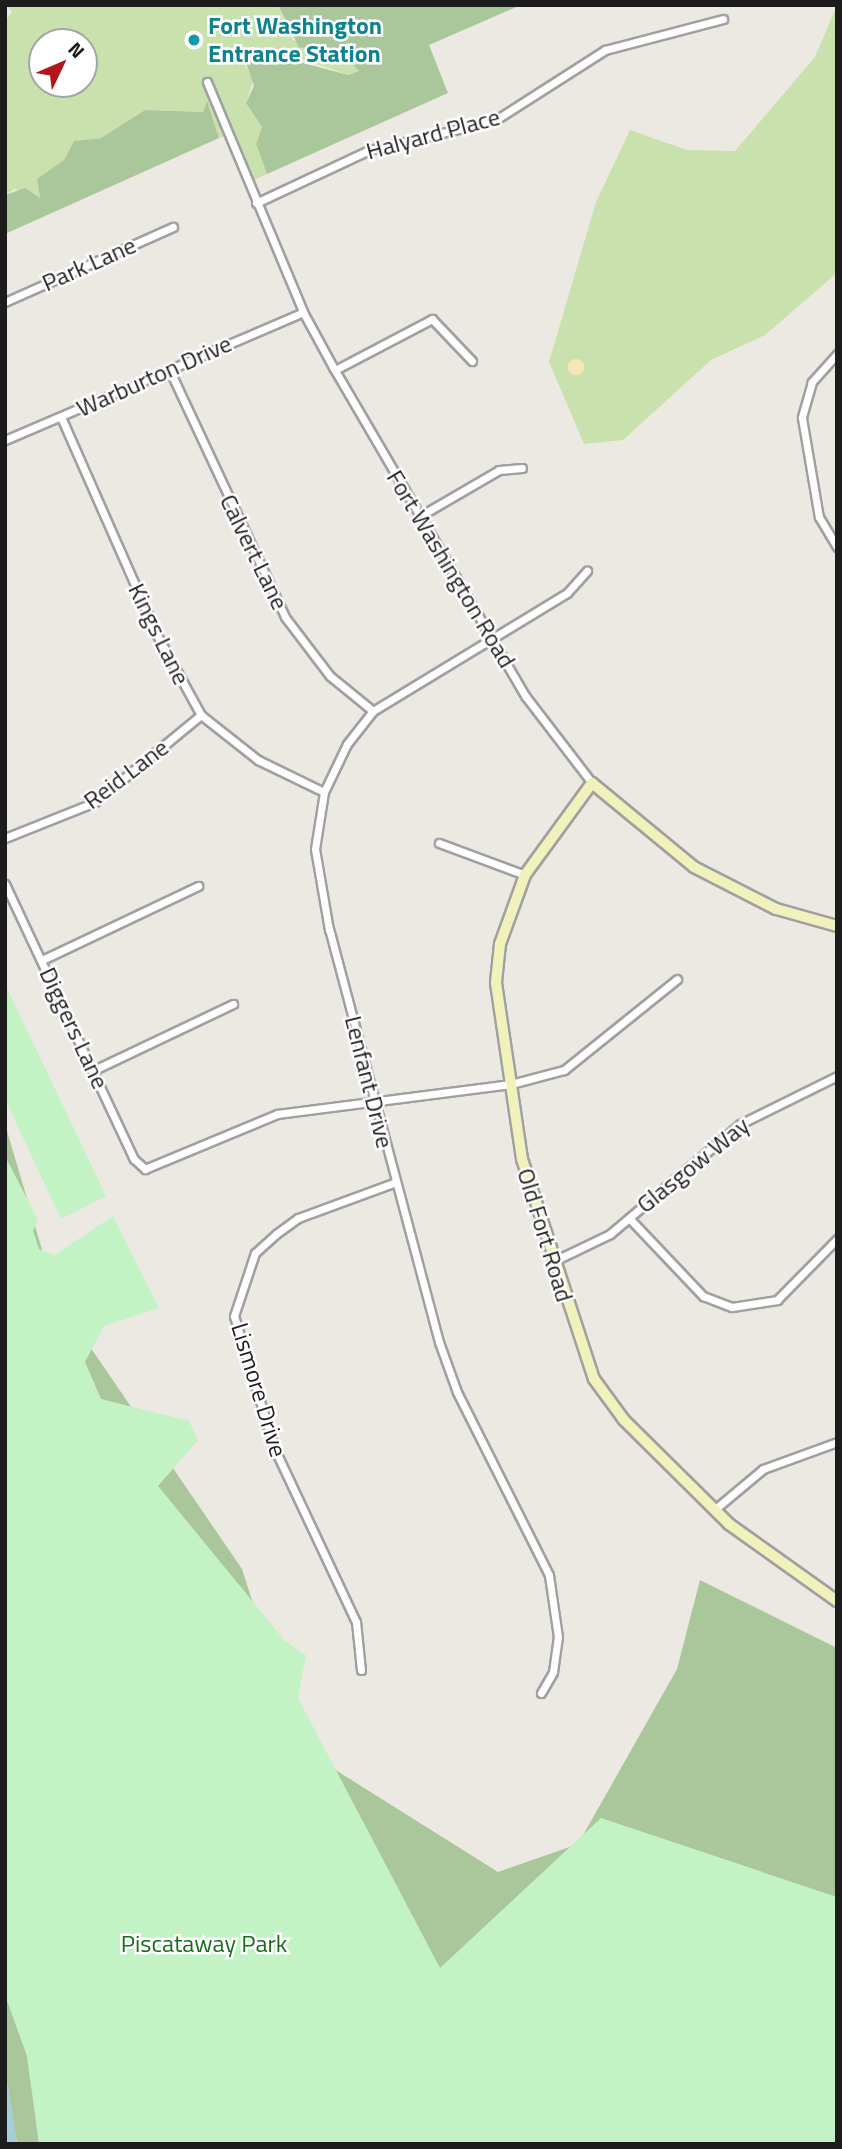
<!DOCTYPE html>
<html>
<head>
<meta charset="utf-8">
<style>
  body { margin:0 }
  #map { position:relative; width:842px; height:2149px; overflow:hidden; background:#ece9e2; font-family:"Titillium Web",sans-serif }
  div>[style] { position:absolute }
  .grass>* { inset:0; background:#c9e2ad }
  .forest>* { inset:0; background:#aac79b }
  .sand>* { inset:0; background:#f7e7b6 }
  .round { border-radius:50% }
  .park>* { inset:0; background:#c3f3c5 }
  .water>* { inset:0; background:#a7cdd6 }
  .roads { filter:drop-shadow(2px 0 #a0a0a0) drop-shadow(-2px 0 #a0a0a0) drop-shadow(0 2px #a0a0a0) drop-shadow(0 -2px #a0a0a0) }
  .minor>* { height:7px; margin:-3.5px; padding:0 3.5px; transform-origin:3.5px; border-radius:3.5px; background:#fff }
  .secondary>* { height:10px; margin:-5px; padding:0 5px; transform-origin:5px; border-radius:5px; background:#f1f2bb }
  .dots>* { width:19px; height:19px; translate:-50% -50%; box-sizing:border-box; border:4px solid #fff; border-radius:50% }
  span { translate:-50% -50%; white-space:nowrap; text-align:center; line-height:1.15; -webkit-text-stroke:5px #fff; paint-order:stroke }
  .culture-label { font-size:24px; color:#0d838f; font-weight:700 }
  .left { translate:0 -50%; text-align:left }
  .street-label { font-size:24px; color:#1c1c1c }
  .park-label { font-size:24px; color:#166e1a }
  .frame { position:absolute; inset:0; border:7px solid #1c1c1c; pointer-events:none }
  .north { position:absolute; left:28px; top:28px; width:70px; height:70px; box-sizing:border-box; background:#fff; border:2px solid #a4a4a4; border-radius:50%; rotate:46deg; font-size:19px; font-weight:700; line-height:28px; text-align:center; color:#1c1c1c }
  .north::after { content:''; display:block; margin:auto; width:24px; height:32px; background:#b4141a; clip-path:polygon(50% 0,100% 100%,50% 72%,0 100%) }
</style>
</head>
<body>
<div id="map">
  <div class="grass">
    <div style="clip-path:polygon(evenodd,5px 5px,278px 5px,293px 40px,344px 55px,359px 71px,348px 75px,300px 58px,238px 50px,253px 81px,246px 103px,262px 127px,256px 144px,267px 174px,252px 181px,229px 134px,219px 138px,207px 103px,203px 112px,145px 110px,101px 138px,74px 141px,64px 160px,37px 179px,40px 198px,15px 189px,5px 195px,5px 22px,12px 11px,5px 5px,42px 42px,84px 42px,84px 84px,42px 84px,42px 42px)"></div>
    <div style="clip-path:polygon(837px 5px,837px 273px,765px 335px,711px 360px,623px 440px,584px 444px,549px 362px,596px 202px,630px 130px,687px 150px,735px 151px,815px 57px)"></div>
  </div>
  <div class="forest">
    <div style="clip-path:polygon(278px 5px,521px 5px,429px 45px,448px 93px,267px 174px,256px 144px,262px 127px,246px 103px,254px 86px,240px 46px,348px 75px,359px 71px,343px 55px,299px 47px)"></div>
    <div style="clip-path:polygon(207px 101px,219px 138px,5px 234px,5px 195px,25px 188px,40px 198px,37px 179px,64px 160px,74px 141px,101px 138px,145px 110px,203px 112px)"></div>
    <div style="clip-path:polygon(5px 1124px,56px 1297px,242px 1569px,299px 1747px,498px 1872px,578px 1844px,677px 1669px,700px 1580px,837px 1648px,837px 2144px,17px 2144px,5px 2070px)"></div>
  </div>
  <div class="sand">
    <div class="round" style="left:568px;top:359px;width:16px;height:16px"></div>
  </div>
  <div class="park">
    <div style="clip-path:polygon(5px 984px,106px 1196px,61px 1219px,5px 1099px)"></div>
    <div style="clip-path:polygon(5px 1156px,38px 1220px,33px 1231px,39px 1249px,55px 1255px,113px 1216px,159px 1308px,104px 1326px,85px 1362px,101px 1399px,189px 1421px,198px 1440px,158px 1486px,285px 1641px,306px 1655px,298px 1698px,440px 1968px,601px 1818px,837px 1897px,837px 2144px,39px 2144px,27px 2056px,5px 1995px)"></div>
  </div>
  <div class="water">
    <div style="clip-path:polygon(5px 2070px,16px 2136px,17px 2144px,5px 2144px)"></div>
  </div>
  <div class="roads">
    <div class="minor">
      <div style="left:207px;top:82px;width:249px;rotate:67.3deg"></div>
      <div style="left:303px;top:312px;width:63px;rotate:61.4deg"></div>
      <div style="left:333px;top:367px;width:382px;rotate:59.7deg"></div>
      <div style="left:526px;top:697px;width:108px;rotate:52.5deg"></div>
      <div style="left:256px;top:203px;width:125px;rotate:-25.1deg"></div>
      <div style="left:369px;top:150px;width:128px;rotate:-13.1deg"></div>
      <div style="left:494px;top:121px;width:132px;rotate:-32.6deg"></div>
      <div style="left:605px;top:50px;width:122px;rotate:-14.7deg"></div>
      <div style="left:5px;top:302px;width:184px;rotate:-24.1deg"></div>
      <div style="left:837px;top:354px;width:38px;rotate:132deg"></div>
      <div style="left:812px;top:382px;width:37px;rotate:106deg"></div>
      <div style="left:802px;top:418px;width:100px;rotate:80.3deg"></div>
      <div style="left:819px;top:517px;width:35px;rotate:59deg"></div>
      <div style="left:169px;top:369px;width:274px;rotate:64.9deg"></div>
      <div style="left:285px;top:617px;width:74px;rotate:52.7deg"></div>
      <div style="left:330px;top:676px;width:55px;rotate:39.1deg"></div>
      <div style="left:335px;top:370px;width:110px;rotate:-27.7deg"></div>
      <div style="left:432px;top:319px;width:58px;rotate:46.4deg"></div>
      <div style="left:61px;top:417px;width:238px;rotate:66.2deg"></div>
      <div style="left:157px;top:635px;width:91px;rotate:61.2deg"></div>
      <div style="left:201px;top:715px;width:73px;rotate:38.3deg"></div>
      <div style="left:258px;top:760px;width:73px;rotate:25.9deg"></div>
      <div style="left:5px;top:440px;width:324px;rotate:-23.2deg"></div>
      <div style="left:420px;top:516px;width:91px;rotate:-30.2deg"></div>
      <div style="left:499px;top:470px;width:23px;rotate:-5deg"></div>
      <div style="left:5px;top:838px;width:97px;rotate:-21.8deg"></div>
      <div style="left:95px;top:802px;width:137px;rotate:-39.4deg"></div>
      <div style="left:439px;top:843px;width:92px;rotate:20.4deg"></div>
      <div style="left:5px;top:884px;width:304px;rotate:64.9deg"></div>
      <div style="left:134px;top:1159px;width:15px;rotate:42deg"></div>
      <div style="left:145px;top:1169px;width:143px;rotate:-22.6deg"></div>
      <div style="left:277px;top:1114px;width:236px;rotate:-7.3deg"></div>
      <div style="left:511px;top:1084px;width:55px;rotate:-14.8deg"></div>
      <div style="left:564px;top:1070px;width:145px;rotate:-38.8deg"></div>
      <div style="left:42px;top:960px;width:173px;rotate:-25.4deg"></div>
      <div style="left:94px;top:1070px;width:154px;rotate:-25.4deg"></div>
      <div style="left:629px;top:1218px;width:108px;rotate:46.5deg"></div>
      <div style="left:703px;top:1296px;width:31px;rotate:21deg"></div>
      <div style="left:732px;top:1307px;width:46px;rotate:-8.8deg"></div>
      <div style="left:777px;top:1300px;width:86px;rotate:-45.5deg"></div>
      <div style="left:554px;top:1261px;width:62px;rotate:-25.7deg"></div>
      <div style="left:610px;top:1234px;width:170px;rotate:-40.2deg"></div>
      <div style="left:740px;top:1124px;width:108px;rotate:-26.3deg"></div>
      <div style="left:714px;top:1510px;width:64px;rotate:-39.9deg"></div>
      <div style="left:763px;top:1469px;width:79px;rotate:-20deg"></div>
      <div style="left:361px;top:1670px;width:48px;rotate:-95.9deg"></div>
      <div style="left:356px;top:1622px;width:190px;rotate:-115.2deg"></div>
      <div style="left:275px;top:1450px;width:140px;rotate:-107deg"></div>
      <div style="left:234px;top:1316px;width:66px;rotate:-71.6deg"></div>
      <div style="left:255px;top:1253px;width:28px;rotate:-42deg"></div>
      <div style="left:276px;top:1234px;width:27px;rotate:-36deg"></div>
      <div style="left:298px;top:1218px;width:101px;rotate:-20.2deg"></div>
      <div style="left:541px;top:1693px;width:24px;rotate:-60deg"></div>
      <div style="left:553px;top:1672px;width:35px;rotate:-82deg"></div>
      <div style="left:558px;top:1637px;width:63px;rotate:-98.3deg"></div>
      <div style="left:549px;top:1575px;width:205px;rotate:-116.7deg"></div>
      <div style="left:457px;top:1392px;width:53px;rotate:-109.8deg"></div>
      <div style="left:439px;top:1342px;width:426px;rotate:-104.9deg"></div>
      <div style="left:329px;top:930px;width:82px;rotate:-99.8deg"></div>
      <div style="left:315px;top:849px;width:58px;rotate:-81deg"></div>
      <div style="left:324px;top:792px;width:53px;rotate:-64.4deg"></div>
      <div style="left:347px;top:744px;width:42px;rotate:-51.8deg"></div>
      <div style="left:373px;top:711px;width:227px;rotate:-31.3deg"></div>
      <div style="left:567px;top:593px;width:30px;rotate:-48deg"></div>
    </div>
    <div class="secondary">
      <div style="left:837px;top:926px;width:63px;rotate:-164.4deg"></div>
      <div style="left:776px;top:909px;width:92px;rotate:-152.9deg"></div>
      <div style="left:694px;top:867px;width:132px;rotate:-140.5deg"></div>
      <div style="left:592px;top:783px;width:114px;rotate:126.1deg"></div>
      <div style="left:525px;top:875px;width:73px;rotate:109.9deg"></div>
      <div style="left:500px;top:944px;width:39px;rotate:96deg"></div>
      <div style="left:496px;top:983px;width:178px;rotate:81.6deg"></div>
      <div style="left:522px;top:1159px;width:231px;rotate:71.9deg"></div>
      <div style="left:594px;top:1379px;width:51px;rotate:53.8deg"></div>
      <div style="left:624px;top:1420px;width:148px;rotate:44.7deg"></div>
      <div style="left:729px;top:1524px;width:133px;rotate:35.5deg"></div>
    </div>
  </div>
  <div class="dots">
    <div style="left:194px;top:40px;background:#0f9aa8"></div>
  </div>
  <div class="culture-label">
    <span class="left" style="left:208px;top:40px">Fort Washington<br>Entrance Station</span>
  </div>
  <div class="street-label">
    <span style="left:433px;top:134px;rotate:-15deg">Halyard Place</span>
    <span style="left:89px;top:264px;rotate:-24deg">Park Lane</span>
    <span style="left:154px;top:376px;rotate:-24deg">Warburton Drive</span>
    <span style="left:254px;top:552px;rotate:64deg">Calvert Lane</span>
    <span style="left:451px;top:569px;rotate:59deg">Fort Washington Road</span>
    <span style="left:159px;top:634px;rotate:64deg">Kings Lane</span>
    <span style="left:126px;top:774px;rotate:-37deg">Reid Lane</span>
    <span style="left:74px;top:1028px;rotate:65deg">Diggers Lane</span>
    <span style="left:369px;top:1082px;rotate:76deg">Lenfant Drive</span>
    <span style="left:693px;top:1165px;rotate:-39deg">Glasgow Way</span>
    <span style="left:545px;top:1235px;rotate:73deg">Old Fort Road</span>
    <span style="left:259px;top:1390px;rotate:73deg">Lismore Drive</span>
  </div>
  <div class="park-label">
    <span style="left:204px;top:1944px">Piscataway Park</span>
  </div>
  <div class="frame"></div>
  <div class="north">N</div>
</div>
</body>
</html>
